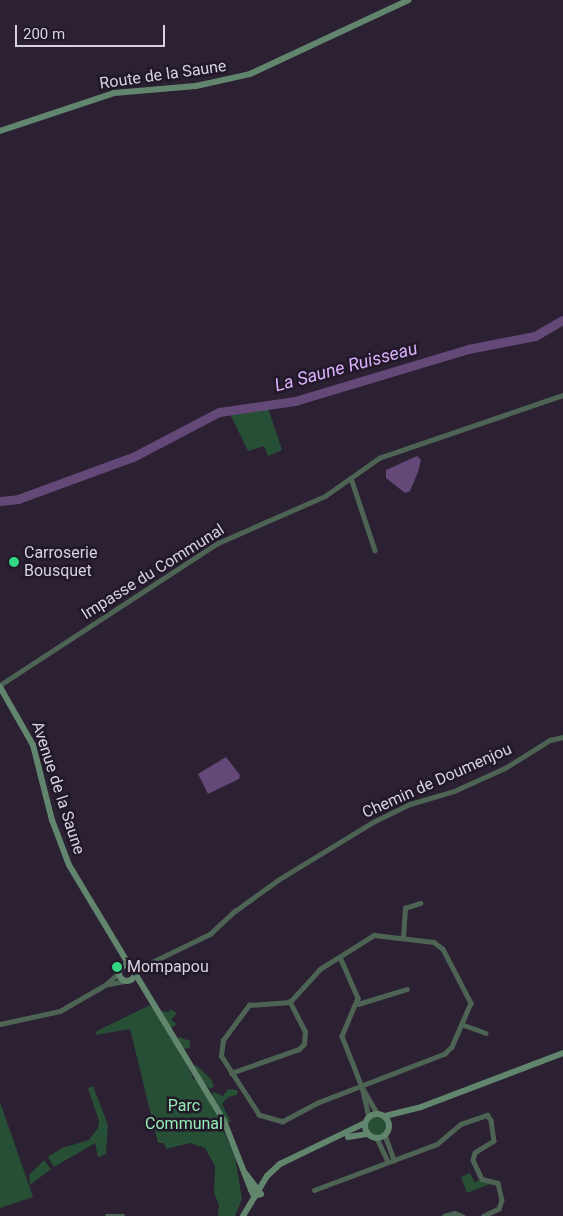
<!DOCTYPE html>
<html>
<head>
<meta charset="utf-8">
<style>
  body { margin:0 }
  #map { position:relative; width:563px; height:1216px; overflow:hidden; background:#2b2133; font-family:Roboto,sans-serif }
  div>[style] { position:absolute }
  .green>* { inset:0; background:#274f36 }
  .round { border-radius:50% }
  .water>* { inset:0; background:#644878 }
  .river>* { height:9px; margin:-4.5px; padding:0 4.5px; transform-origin:4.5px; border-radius:4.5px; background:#644878 }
  .street>* { height:4.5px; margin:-2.25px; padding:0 2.25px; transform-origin:2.25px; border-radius:2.25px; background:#4d6354 }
  .secondary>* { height:6px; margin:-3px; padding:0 3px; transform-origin:3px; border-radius:3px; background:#61866d }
  .secondary>.ring { margin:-3px; padding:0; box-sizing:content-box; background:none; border:6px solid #61866d; border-radius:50% }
  .dots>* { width:14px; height:14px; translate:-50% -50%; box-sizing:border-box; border:2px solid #211829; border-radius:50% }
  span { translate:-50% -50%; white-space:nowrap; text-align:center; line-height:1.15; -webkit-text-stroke:5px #211829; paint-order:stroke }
  .street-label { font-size:16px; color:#d8d2de }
  .poi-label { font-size:16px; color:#d8d2de }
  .left { translate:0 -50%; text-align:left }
  .park-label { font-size:16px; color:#97ebb4 }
  .water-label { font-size:18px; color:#dbb0fb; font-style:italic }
  .scale { position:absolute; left:15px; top:25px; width:150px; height:22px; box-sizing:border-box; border:2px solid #d8d2de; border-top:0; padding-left:6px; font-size:15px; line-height:18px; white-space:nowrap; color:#d8d2de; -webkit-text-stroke:4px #211829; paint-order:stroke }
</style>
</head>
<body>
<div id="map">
  <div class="green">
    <div style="clip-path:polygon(268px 408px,282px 450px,268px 456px,264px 446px,248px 451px,230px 414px)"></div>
    <div style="clip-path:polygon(150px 1005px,155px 1011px,169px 1012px,170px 1009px,177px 1013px,171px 1020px,177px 1024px,170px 1029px,177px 1040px,179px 1037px,190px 1041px,190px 1048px,183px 1049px,183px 1057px,194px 1080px,199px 1076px,194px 1068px,196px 1065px,211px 1079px,214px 1086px,211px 1089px,202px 1082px,216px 1114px,220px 1116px,220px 1111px,212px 1099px,213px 1092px,223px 1096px,228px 1089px,238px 1090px,237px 1095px,228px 1097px,222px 1104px,231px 1122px,222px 1123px,222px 1127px,235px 1157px,242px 1199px,235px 1216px,218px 1216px,219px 1205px,214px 1193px,215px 1166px,205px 1148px,190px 1143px,166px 1149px,164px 1143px,158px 1143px,130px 1029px,95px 1035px,97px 1031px)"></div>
    <div style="clip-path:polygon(93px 1086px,108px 1125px,106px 1154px,98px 1157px,95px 1143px,54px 1167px,48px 1157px,62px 1148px,89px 1140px,98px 1128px,99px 1121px,88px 1088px)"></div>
    <div style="clip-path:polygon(0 1102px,33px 1197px,0 1208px)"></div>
    <div class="round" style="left:368px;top:1117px;width:18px;height:18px"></div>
    <div style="clip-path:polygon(44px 1160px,51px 1169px,30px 1185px,29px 1175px)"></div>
    <div style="clip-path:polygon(470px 1173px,475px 1183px,478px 1180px,490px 1184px,467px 1193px,461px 1177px)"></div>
  </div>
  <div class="water">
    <div style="clip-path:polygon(417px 456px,421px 460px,418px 472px,410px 491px,405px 493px,386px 478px,386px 470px)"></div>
    <div style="clip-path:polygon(226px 757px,240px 775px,239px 779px,208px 794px,198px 774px)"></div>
  </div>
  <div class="river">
    <div style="left:0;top:501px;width:18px;rotate:-6deg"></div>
    <div style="left:18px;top:499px;width:122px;rotate:-20.1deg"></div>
    <div style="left:133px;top:457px;width:97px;rotate:-27.6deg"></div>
    <div style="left:219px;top:412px;width:77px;rotate:-8.2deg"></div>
    <div style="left:295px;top:401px;width:181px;rotate:-16.7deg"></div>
    <div style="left:468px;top:349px;width:68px;rotate:-11deg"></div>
    <div style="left:535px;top:336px;width:32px;rotate:-30deg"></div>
  </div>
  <div class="street">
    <div style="left:351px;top:478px;width:76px;rotate:71.6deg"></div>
    <div style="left:0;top:685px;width:260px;rotate:-33.1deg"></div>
    <div style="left:218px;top:543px;width:117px;rotate:-23.7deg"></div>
    <div style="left:325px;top:496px;width:66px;rotate:-35.1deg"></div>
    <div style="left:379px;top:458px;width:194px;rotate:-18.9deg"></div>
    <div style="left:374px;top:935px;width:60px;rotate:6.7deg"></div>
    <div style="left:434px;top:942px;width:11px;rotate:38deg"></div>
    <div style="left:443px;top:949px;width:61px;rotate:62.6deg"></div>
    <div style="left:471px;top:1003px;width:48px;rotate:113.4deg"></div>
    <div style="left:452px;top:1047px;width:10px;rotate:135deg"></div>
    <div style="left:445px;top:1054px;width:136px;rotate:158.9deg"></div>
    <div style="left:318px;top:1103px;width:40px;rotate:152deg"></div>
    <div style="left:283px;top:1122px;width:25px;rotate:-164deg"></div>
    <div style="left:259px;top:1115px;width:70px;rotate:-122.8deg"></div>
    <div style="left:221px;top:1056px;width:16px;rotate:-83deg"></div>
    <div style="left:223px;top:1040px;width:44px;rotate:-53.4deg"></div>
    <div style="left:249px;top:1005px;width:41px;rotate:-4.2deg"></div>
    <div style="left:290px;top:1002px;width:45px;rotate:-47.7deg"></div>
    <div style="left:320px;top:969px;width:64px;rotate:-32.2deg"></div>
    <div style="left:403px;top:937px;width:29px;rotate:-86deg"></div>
    <div style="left:405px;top:908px;width:16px;rotate:-18deg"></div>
    <div style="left:340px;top:957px;width:45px;rotate:66.3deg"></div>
    <div style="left:358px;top:998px;width:41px;rotate:112.8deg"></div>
    <div style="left:342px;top:1036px;width:55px;rotate:68.6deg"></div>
    <div style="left:362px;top:1087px;width:30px;rotate:60deg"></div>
    <div style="left:133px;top:966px;width:12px;rotate:-5deg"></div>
    <div style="left:136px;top:973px;width:13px;rotate:-39deg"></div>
    <div style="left:146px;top:965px;width:71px;rotate:-25.8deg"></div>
    <div style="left:210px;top:934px;width:34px;rotate:-43deg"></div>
    <div style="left:235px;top:911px;width:53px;rotate:-35.8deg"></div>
    <div style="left:278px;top:880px;width:111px;rotate:-31.4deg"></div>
    <div style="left:373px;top:822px;width:41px;rotate:-25.9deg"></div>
    <div style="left:410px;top:804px;width:46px;rotate:-16.5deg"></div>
    <div style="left:454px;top:791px;width:56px;rotate:-24.3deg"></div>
    <div style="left:505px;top:768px;width:53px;rotate:-31.9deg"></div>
    <div style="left:550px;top:740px;width:13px;rotate:-13deg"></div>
    <div style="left:109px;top:984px;width:15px;rotate:-11deg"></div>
    <div style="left:358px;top:1004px;width:51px;rotate:-17deg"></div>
    <div style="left:0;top:1024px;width:61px;rotate:-12.2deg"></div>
    <div style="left:60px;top:1011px;width:52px;rotate:-30deg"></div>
    <div style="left:105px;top:985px;width:18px;rotate:-41deg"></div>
    <div style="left:464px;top:1025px;width:23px;rotate:20deg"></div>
    <div style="left:231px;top:1073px;width:72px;rotate:-19.4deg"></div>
    <div style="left:299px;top:1049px;width:7px;rotate:-45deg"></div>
    <div style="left:304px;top:1044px;width:12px;rotate:-85deg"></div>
    <div style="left:305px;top:1032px;width:34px;rotate:-117deg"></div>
    <div style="left:362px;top:1087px;width:31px;rotate:77deg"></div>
    <div style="left:385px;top:1135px;width:27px;rotate:70deg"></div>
    <div style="left:377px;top:1138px;width:26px;rotate:65deg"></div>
    <div style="left:314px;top:1190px;width:131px;rotate:-20.5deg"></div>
    <div style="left:437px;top:1144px;width:31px;rotate:-40deg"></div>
    <div style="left:461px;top:1124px;width:28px;rotate:-19deg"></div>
    <div style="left:487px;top:1115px;width:6px;rotate:51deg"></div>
    <div style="left:491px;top:1120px;width:21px;rotate:82deg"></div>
    <div style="left:494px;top:1141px;width:22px;rotate:148deg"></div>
    <div style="left:475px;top:1153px;width:7px;rotate:106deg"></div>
    <div style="left:473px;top:1160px;width:21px;rotate:65deg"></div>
    <div style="left:482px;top:1179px;width:16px;rotate:14deg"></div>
    <div style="left:498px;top:1183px;width:17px;rotate:77deg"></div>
    <div style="left:502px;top:1200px;width:9px;rotate:108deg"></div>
    <div style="left:499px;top:1209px;width:17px;rotate:155deg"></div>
    <div style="left:107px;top:1216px;width:16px"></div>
    <div style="left:444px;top:1216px;width:11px;rotate:-15deg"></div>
    <div style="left:455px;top:1213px;width:8px;rotate:23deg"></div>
  </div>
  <div class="secondary">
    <div style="left:0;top:131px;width:120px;rotate:-18.4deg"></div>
    <div style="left:114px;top:93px;width:82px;rotate:-4.9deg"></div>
    <div style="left:196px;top:86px;width:55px;rotate:-12.5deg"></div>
    <div style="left:250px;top:74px;width:175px;rotate:-25deg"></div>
    <div style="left:0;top:687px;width:67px;rotate:60.4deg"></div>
    <div style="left:33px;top:745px;width:77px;rotate:75.8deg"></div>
    <div style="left:52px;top:820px;width:48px;rotate:69.3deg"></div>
    <div style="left:69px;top:865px;width:117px;rotate:59deg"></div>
    <div class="ring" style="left:119px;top:965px;width:10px;height:10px"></div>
    <div style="left:136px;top:975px;width:170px;rotate:58.9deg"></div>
    <div style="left:224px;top:1121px;width:74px;rotate:68.6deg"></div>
    <div style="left:251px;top:1190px;width:7px;rotate:63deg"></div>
    <div style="left:254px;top:1196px;width:7px;rotate:-16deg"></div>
    <div style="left:261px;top:1194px;width:26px;rotate:-127deg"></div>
    <div class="ring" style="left:365px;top:1114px;width:18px;height:18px"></div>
    <div style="left:385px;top:1116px;width:37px;rotate:-14deg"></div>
    <div style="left:421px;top:1107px;width:152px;rotate:-20.8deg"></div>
    <div style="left:348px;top:1137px;width:20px;rotate:-9deg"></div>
    <div style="left:243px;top:1216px;width:47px;rotate:-59deg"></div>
    <div style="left:267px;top:1176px;width:18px;rotate:-43deg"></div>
    <div style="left:280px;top:1164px;width:94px;rotate:-25.8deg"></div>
  </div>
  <div class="dots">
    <div style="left:14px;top:562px;background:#33d882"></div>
    <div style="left:117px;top:967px;background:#33d882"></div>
  </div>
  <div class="street-label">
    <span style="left:163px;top:75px;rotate:-8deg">Route de la Saune</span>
    <span style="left:153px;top:572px;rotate:-32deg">Impasse du Communal</span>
    <span style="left:437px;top:781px;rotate:-24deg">Chemin de Doumenjou</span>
    <span style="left:58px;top:788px;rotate:72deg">Avenue de la Saune</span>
  </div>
  <div class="poi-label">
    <span class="left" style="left:24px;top:562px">Carroserie<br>Bousquet</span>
    <span class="left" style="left:127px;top:967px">Mompapou</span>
  </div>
  <div class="park-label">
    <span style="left:184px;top:1115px">Parc<br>Communal</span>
  </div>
  <div class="water-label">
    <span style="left:346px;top:367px;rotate:-15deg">La Saune Ruisseau</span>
  </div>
  <div class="scale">200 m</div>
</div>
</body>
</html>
